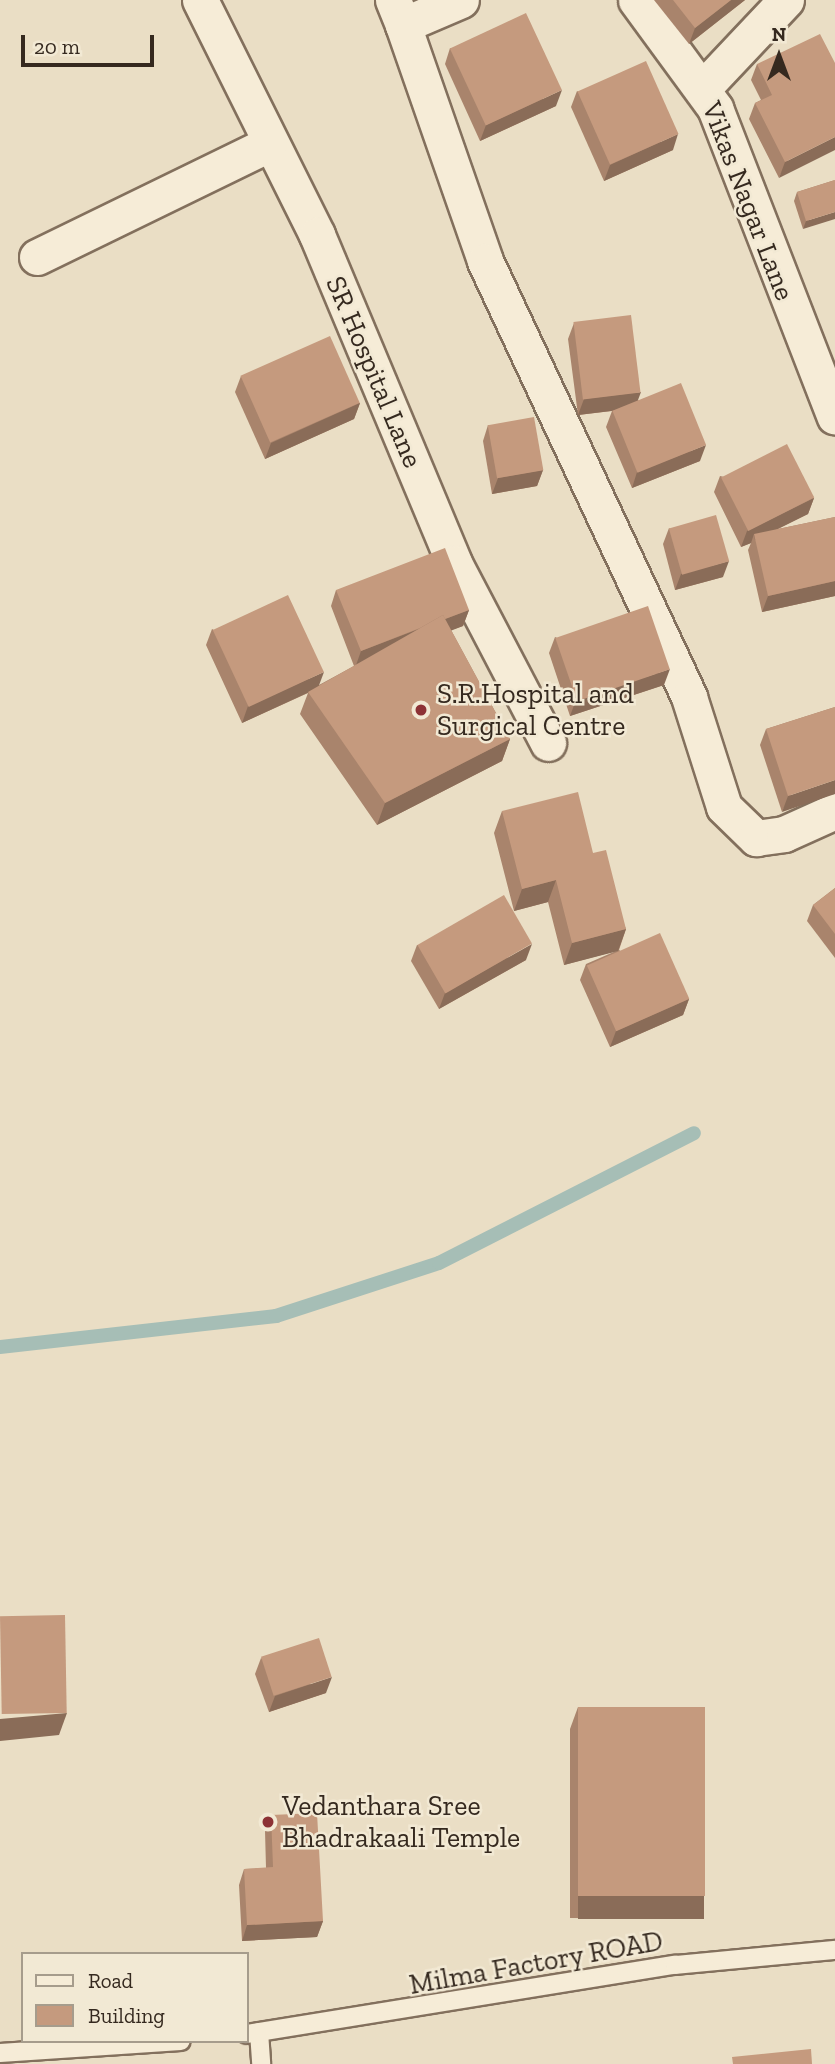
<!DOCTYPE html>
<html>
<head>
<meta charset="utf-8">
<style>
  body { margin:0 }
  #map { position:relative; width:835px; height:2064px; overflow:hidden; background:#eadec5; font-family:"Zilla Slab",serif }
  div>[style] { position:absolute }
  .stream>* { height:14px; margin:-7px; padding:0 7px; transform-origin:7px; border-radius:7px; background:#a6beb6 }
  .roads { filter:drop-shadow(2px 0 #83705d) drop-shadow(-2px 0 #83705d) drop-shadow(0 2px #83705d) drop-shadow(0 -2px #83705d) }
  .service>* { height:18px; margin:-9px; padding:0 9px; transform-origin:9px; border-radius:9px; background:#f6ecd7 }
  .minor>* { height:35px; margin:-17.5px; padding:0 17.5px; transform-origin:17.5px; border-radius:17.5px; background:#f6ecd7 }
  .wall>* { inset:0; background:#a9846c }
  .shaded-wall>* { inset:0; background:#8a6c58; transform-origin:0 0 }
  .building>* { inset:0; background:#c59a7e; transform-origin:0 0 }
  .dots>* { width:19px; height:19px; translate:-50% -50%; box-sizing:border-box; border:4px solid #f2e9d4; border-radius:50% }
  span { translate:-50% -50%; white-space:nowrap; text-align:center; line-height:1.15; -webkit-text-stroke:5px #f2e9d4; paint-order:stroke }
  .street-label { font-size:28px; color:#35291f }
  .poi-label { font-size:28px; color:#35291f }
  .left { translate:0 -50%; text-align:left }
  .legend { position:absolute; left:21px; top:1952px; width:228px; height:91px; box-sizing:border-box; background:#f2e9d4; border:2px solid #a69c8c; margin:0; padding:9px 12px; list-style:none; font-size:21px; color:#35291f }
  .legend li { display:flex; align-items:center; gap:14px; height:35px }
  .legend b { width:35px; border:2px solid #a69c8c }
  .north { position:absolute; left:744px; top:21px; width:70px; height:70px; -webkit-text-stroke:5px #f2e9d4; paint-order:stroke; rotate:0deg; font-size:19px; font-weight:700; line-height:28px; text-align:center; color:#35291f }
  .north::after { content:''; display:block; margin:auto; width:24px; height:32px; background:#35291f; clip-path:polygon(50% 0,100% 100%,50% 72%,0 100%) }
  .scale { position:absolute; left:21px; top:35px; width:133px; height:32px; box-sizing:border-box; border:4px solid #35291f; border-top:0; padding-left:9px; font-size:21px; line-height:24px; white-space:nowrap; color:#35291f; -webkit-text-stroke:5px #f2e9d4; paint-order:stroke }
</style>
</head>
<body>
<div id="map">
  <div class="stream">
    <div style="left:0;top:1347px;width:278px;rotate:-6.4deg"></div>
    <div style="left:276px;top:1316px;width:171px;rotate:-18deg"></div>
    <div style="left:439px;top:1263px;width:286px;rotate:-27deg"></div>
  </div>
  <div class="roads">
    <div class="service">
      <div style="left:259px;top:2032px;width:32px;rotate:86deg"></div>
      <div style="left:247px;top:2034px;width:434px;rotate:-9.2deg"></div>
      <div style="left:675px;top:1965px;width:161px;rotate:-5.4deg"></div>
      <div style="left:0;top:2053px;width:181px;rotate:-3.8deg"></div>
    </div>
    <div class="minor">
      <div style="left:200px;top:0;width:263px;rotate:63.5deg"></div>
      <div style="left:317px;top:235px;width:355px;rotate:67.3deg"></div>
      <div style="left:454px;top:563px;width:203px;rotate:62.4deg"></div>
      <div style="left:393px;top:0;width:27px;rotate:68deg"></div>
      <div style="left:403px;top:25px;width:63px;rotate:-23.3deg"></div>
      <div style="left:636px;top:0;width:134px;rotate:53.8deg"></div>
      <div style="left:715px;top:108px;width:331px;rotate:68.8deg"></div>
      <div style="left:403px;top:25px;width:250px;rotate:70.8deg"></div>
      <div style="left:485px;top:261px;width:481px;rotate:64.9deg"></div>
      <div style="left:689px;top:697px;width:115px;rotate:72.3deg"></div>
      <div style="left:724px;top:807px;width:45px;rotate:44.1deg"></div>
      <div style="left:756px;top:838px;width:28px;rotate:-8deg"></div>
      <div style="left:784px;top:834px;width:56px;rotate:-24.3deg"></div>
      <div style="left:703px;top:88px;width:121px;rotate:-46.7deg"></div>
      <div style="left:37px;top:257px;width:258px;rotate:-26deg"></div>
    </div>
  </div>
  <div class="wall">
    <div style="clip-path:polygon(654px 0,745px 0,689px 44px)"></div>
    <div style="clip-path:polygon(450px 48px,556px 106px,480px 141px,445px 64px)"></div>
    <div style="clip-path:polygon(835px 63px,779px 178px,749px 119px,755px 103px,761px 100px,751px 80px,757px 64px)"></div>
    <div style="clip-path:polygon(577px 91px,673px 150px,604px 181px,571px 107px)"></div>
    <div style="clip-path:polygon(835px 180px,803px 229px,794px 201px,797px 192px)"></div>
    <div style="clip-path:polygon(574px 323px,638px 400px,700px 461px,632px 488px,606px 427px,612px 411px,578px 415px,568px 339px)"></div>
    <div style="clip-path:polygon(241px 376px,360px 403px,354px 419px,265px 459px,235px 392px)"></div>
    <div style="clip-path:polygon(488px 425px,543px 470px,537px 486px,492px 494px,483px 441px)"></div>
    <div style="clip-path:polygon(720px 476px,814px 498px,808px 514px,778px 529px,835px 517px,835px 596px,762px 612px,748px 550px,751px 543px,741px 547px,714px 492px)"></div>
    <div style="clip-path:polygon(669px 528px,723px 577px,675px 590px,663px 544px)"></div>
    <div style="clip-path:polygon(336px 590px,469px 610px,463px 626px,451px 630px,510px 739px,502px 761px,377px 825px,300px 714px,308px 693px,242px 723px,206px 645px,212px 629px,319px 685px,354px 666px,331px 606px)"></div>
    <div style="clip-path:polygon(555px 637px,664px 685px,570px 716px,549px 653px)"></div>
    <div style="clip-path:polygon(835px 707px,782px 812px,760px 745px,766px 729px)"></div>
    <div style="clip-path:polygon(502px 811px,593px 853px,626px 929px,619px 950px,689px 999px,683px 1015px,610px 1047px,580px 980px,586px 964px,616px 951px,564px 965px,548px 902px,514px 911px,494px 833px)"></div>
    <div style="clip-path:polygon(835px 888px,835px 958px,807px 921px,813px 905px)"></div>
    <div style="clip-path:polygon(417px 945px,526px 960px,439px 1009px,411px 961px)"></div>
    <div style="clip-path:polygon(261px 1658px,326px 1693px,269px 1712px,255px 1674px)"></div>
    <div style="clip-path:polygon(578px 1707px,704px 1897px,696px 1919px,570px 1918px,570px 1729px)"></div>
    <div style="clip-path:polygon(271px 1815px,323px 1921px,317px 1937px,242px 1941px,239px 1885px,244px 1869px,266px 1868px,265px 1831px)"></div>
  </div>
  <div class="shaded-wall">
    <div style="clip-path:polygon(731px 0,745px 0,689px 44px,695px 28px)"></div>
    <div style="clip-path:polygon(562px 90px,556px 106px,480px 141px,486px 125px)"></div>
    <div style="clip-path:polygon(678px 134px,673px 150px,604px 181px,610px 165px)"></div>
    <div style="clip-path:polygon(835px 137px,835px 150px,779px 178px,785px 162px)"></div>
    <div style="clip-path:polygon(835px 212px,835px 219px,803px 229px,806px 221px)"></div>
    <div style="clip-path:polygon(641px 392px,635px 408px,578px 415px,584px 399px)"></div>
    <div style="clip-path:polygon(360px 403px,354px 419px,265px 459px,271px 443px)"></div>
    <div style="clip-path:polygon(706px 445px,700px 461px,632px 488px,637px 472px)"></div>
    <div style="clip-path:polygon(543px 470px,537px 486px,492px 494px,498px 478px)"></div>
    <div style="clip-path:polygon(814px 498px,808px 514px,755px 540px,754px 534px,751px 543px,741px 547px,747px 531px)"></div>
    <div style="clip-path:polygon(729px 561px,723px 577px,675px 590px,681px 574px)"></div>
    <div style="clip-path:polygon(835px 581px,835px 596px,762px 612px,768px 596px)"></div>
    <div style="clip-path:polygon(469px 610px,463px 626px,355px 668px,361px 651px)"></div>
    <div style="clip-path:polygon(670px 669px,664px 685px,570px 716px,576px 700px)"></div>
    <div style="clip-path:polygon(324px 672px,318px 688px,242px 723px,248px 706px)"></div>
    <div style="clip-path:polygon(510px 739px,502px 761px,377px 825px,385px 803px)"></div>
    <div style="clip-path:polygon(835px 780px,835px 794px,782px 812px,788px 796px)"></div>
    <div style="clip-path:polygon(556px 880px,548px 902px,514px 911px,522px 889px)"></div>
    <div style="clip-path:polygon(626px 929px,618px 951px,564px 965px,572px 943px)"></div>
    <div style="clip-path:polygon(532px 944px,526px 960px,439px 1009px,445px 993px)"></div>
    <div style="clip-path:polygon(689px 999px,683px 1015px,610px 1047px,616px 1031px)"></div>
    <div style="clip-path:polygon(332px 1677px,326px 1693px,269px 1712px,275px 1696px)"></div>
    <div style="clip-path:polygon(67px 1713px,59px 1735px,0 1741px,0 1719px)"></div>
    <div style="left:578px;top:1896px;width:126px;height:23px"></div>
    <div style="clip-path:polygon(323px 1921px,317px 1937px,242px 1941px,247px 1925px)"></div>
  </div>
  <div class="building">
    <div style="clip-path:polygon(673px 0,731px 0,695px 28px)"></div>
    <div style="left:526px;top:13px;width:85px;height:84px;rotate:65deg"></div>
    <div style="clip-path:polygon(820px 34px,835px 63px,835px 137px,785px 162px,755px 103px,772px 95px,757px 64px)"></div>
    <div style="left:646px;top:61px;width:80px;height:75px;rotate:66deg"></div>
    <div style="clip-path:polygon(835px 180px,835px 212px,806px 221px,797px 192px)"></div>
    <div style="left:631px;top:315px;width:78px;height:58px;rotate:83deg"></div>
    <div style="left:330px;top:336px;width:73px;height:98px;rotate:66deg"></div>
    <div style="left:681px;top:383px;width:67px;height:74px;rotate:68deg"></div>
    <div style="left:534px;top:417px;width:54px;height:47px;rotate:80deg"></div>
    <div style="left:787px;top:444px;width:60px;height:74px;rotate:63deg"></div>
    <div style="left:716px;top:515px;width:48px;height:49px;rotate:74deg"></div>
    <div style="clip-path:polygon(835px 517px,835px 581px,768px 596px,754px 534px)"></div>
    <div style="clip-path:polygon(445px 548px,469px 610px,445px 619px,443px 615px,420px 628px,361px 651px,336px 590px)"></div>
    <div style="left:288px;top:595px;width:85px;height:83px;rotate:65deg"></div>
    <div style="left:648px;top:606px;width:67px;height:98px;rotate:71deg"></div>
    <div style="clip-path:polygon(443px 615px,510px 739px,385px 803px,308px 692px)"></div>
    <div style="clip-path:polygon(835px 707px,835px 780px,788px 796px,766px 729px)"></div>
    <div style="clip-path:polygon(578px 792px,593px 853px,606px 850px,626px 929px,572px 943px,556px 880px,522px 889px,502px 811px)"></div>
    <div style="clip-path:polygon(835px 888px,835px 934px,813px 905px)"></div>
    <div style="left:504px;top:895px;width:56px;height:100px;rotate:60deg"></div>
    <div style="left:660px;top:933px;width:72px;height:80px;rotate:66deg"></div>
    <div style="left:65px;top:1615px;width:98px;height:65px;rotate:89deg"></div>
    <div style="left:319px;top:1638px;width:41px;height:61px;rotate:72deg"></div>
    <div style="left:578px;top:1707px;width:127px;height:189px"></div>
    <div style="clip-path:polygon(317px 1813px,323px 1921px,247px 1925px,244px 1869px,273px 1867px,271px 1815px)"></div>
    <div style="clip-path:polygon(811px 2049px,812px 2064px,733px 2064px,732px 2057px)"></div>
  </div>
  <div class="dots">
    <div style="left:421px;top:710px;background:#8d3235"></div>
    <div style="left:268px;top:1822px;background:#8d3235"></div>
  </div>
  <div class="street-label">
    <span style="left:748px;top:201px;rotate:69deg">Vikas Nagar Lane</span>
    <span style="left:374px;top:372px;rotate:67deg">SR Hospital Lane</span>
    <span style="left:536px;top:1963px;rotate:-10deg">Milma Factory ROAD</span>
  </div>
  <div class="poi-label">
    <span class="left" style="left:437px;top:710px">S.R.Hospital and<br>Surgical Centre</span>
    <span class="left" style="left:282px;top:1822px">Vedanthara Sree<br>Bhadrakaali Temple</span>
  </div>
  <ul class="legend">
  <li><b style="height:9px;background:#f6ecd7"></b>Road</li>
  <li><b style="height:19px;background:#c59a7e"></b>Building</li>
  </ul>
  <div class="north">N</div>
  <div class="scale">20 m</div>
</div>
</body>
</html>
